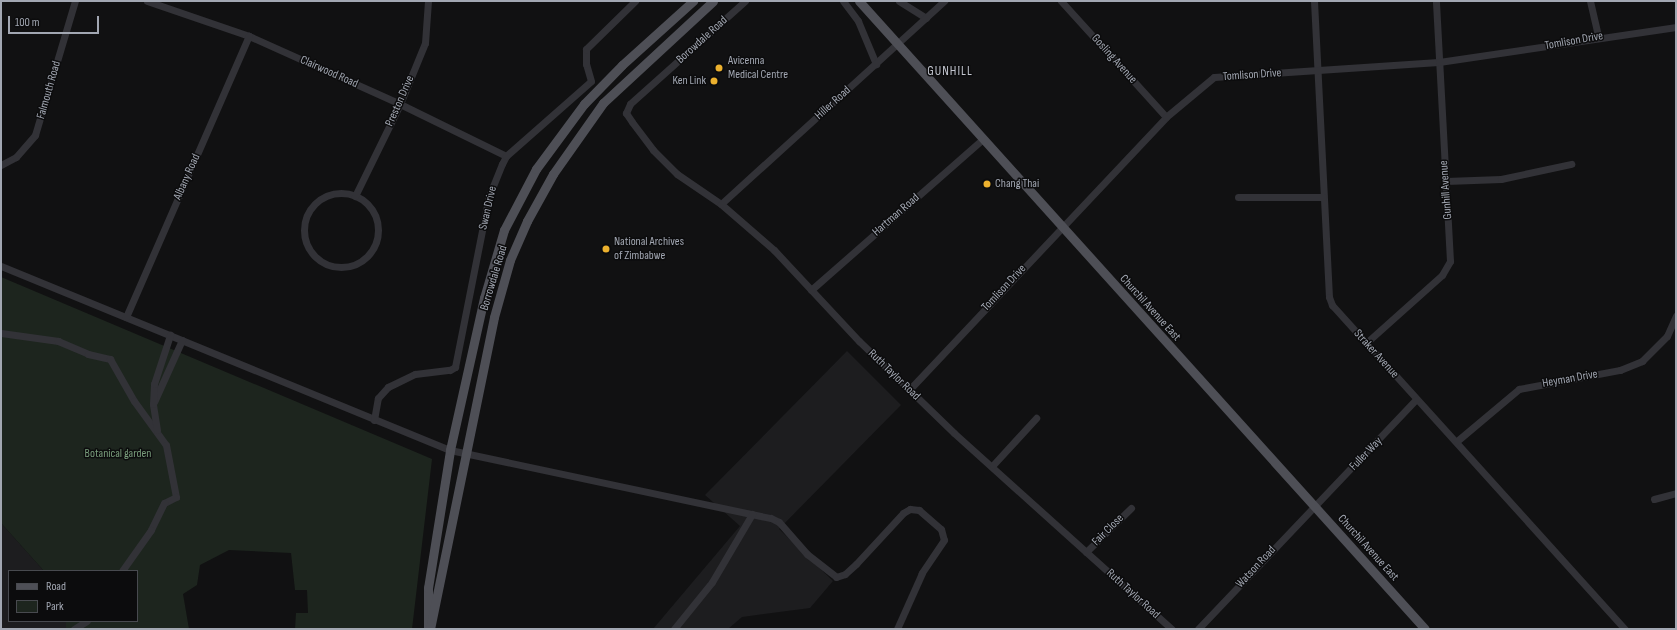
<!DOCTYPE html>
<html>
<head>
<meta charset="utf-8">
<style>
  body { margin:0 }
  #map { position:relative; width:1677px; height:630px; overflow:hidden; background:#111112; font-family:"Sofia Sans Condensed",sans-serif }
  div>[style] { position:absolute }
  .built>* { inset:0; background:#1d1d1f }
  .green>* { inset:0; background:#1d251e }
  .minor>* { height:7px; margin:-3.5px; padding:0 3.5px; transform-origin:3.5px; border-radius:3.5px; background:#323237 }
  .minor>.ring { margin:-3.5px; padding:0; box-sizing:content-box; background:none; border:7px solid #323237; border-radius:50% }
  .major>* { height:9px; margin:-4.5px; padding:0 4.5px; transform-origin:4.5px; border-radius:4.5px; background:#4e4f56 }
  .dots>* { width:11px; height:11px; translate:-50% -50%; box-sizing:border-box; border:2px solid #0c0c0d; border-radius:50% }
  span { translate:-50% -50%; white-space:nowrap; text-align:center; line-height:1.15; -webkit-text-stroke:3px #0c0c0d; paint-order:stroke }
  .street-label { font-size:12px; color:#a2a7b2 }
  .poi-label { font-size:12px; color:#a2a7b2 }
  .left { translate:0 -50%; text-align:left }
  .right { translate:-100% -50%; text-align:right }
  .park-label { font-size:12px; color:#799d7c }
  .neighbourhood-label { font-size:13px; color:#c3c6cf; letter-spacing:1px }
  .frame { position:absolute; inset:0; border:2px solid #a2a7b2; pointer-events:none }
  .legend { position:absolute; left:8px; top:570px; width:130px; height:52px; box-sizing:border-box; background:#0c0c0d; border:1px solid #484a4f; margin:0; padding:5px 7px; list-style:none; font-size:12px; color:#a2a7b2 }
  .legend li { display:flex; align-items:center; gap:8px; height:20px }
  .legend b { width:20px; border:1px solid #484a4f }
  .scale { position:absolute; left:8px; top:16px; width:91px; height:18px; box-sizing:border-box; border:2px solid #a2a7b2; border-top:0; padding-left:5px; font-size:12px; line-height:14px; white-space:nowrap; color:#a2a7b2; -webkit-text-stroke:3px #0c0c0d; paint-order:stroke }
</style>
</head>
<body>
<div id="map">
  <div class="built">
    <div style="clip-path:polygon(847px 351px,901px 405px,779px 529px,833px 581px,810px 608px,742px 617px,728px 629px,653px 629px,740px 526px,705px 495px)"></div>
    <div style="clip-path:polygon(1px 523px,44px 571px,9px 571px,9px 621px,66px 621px,66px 629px,1px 629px)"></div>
  </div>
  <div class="green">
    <div style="clip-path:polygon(1px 277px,432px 459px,412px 629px,295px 629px,296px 613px,308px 613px,307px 590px,295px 590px,291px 553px,229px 550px,200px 565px,197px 585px,183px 594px,189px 629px,66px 629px,66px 621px,137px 621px,137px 571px,44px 571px,1px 523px)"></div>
  </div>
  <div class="minor">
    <div style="left:147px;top:1px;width:108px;rotate:18.9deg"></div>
    <div style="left:249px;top:36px;width:166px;rotate:24.2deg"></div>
    <div style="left:400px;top:104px;width:118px;rotate:26.1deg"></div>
    <div style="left:745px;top:1px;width:154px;rotate:138.2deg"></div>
    <div style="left:630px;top:104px;width:10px;rotate:114deg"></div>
    <div style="left:626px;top:113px;width:11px;rotate:56deg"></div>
    <div style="left:632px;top:122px;width:35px;rotate:53deg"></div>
    <div style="left:653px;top:150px;width:34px;rotate:45deg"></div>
    <div style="left:677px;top:174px;width:53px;rotate:34.3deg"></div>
    <div style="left:721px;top:204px;width:70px;rotate:41deg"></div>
    <div style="left:774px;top:250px;width:125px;rotate:47deg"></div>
    <div style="left:859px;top:341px;width:132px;rotate:44.1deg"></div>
    <div style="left:954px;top:433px;width:293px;rotate:42deg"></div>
    <div style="left:843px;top:1px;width:25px;rotate:53deg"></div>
    <div style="left:858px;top:21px;width:47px;rotate:67.3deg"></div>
    <div style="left:899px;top:1px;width:32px;rotate:32deg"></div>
    <div style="left:1061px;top:1px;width:156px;rotate:47.8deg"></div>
    <div style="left:1314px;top:1px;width:296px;rotate:87.1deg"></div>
    <div style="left:1329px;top:297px;width:9px;rotate:69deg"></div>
    <div style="left:1332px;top:305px;width:437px;rotate:47.9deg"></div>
    <div style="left:1590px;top:1px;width:36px;rotate:77deg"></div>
    <div style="left:1px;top:165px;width:17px;rotate:-28deg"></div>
    <div style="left:16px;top:157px;width:29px;rotate:-49deg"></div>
    <div style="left:35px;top:135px;width:140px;rotate:-73.4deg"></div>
    <div style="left:1446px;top:181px;width:55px;rotate:-2.1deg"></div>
    <div style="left:1501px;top:179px;width:72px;rotate:-12.1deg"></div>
    <div class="ring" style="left:304px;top:193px;width:67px;height:67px"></div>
    <div style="left:355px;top:196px;width:102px;rotate:-63.9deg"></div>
    <div style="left:400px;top:104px;width:66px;rotate:-67.7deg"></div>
    <div style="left:425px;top:43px;width:42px;rotate:-85.9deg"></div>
    <div style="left:1238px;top:197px;width:85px"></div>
    <div style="left:721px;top:204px;width:302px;rotate:-42.3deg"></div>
    <div style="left:1px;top:266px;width:485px;rotate:22.3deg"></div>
    <div style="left:450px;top:450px;width:328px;rotate:12deg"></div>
    <div style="left:771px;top:518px;width:9px;rotate:27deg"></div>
    <div style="left:779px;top:522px;width:43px;rotate:48.8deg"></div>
    <div style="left:807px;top:554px;width:37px;rotate:38deg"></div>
    <div style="left:836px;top:577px;width:9px;rotate:-18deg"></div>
    <div style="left:845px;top:574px;width:15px;rotate:-42deg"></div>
    <div style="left:856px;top:564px;width:69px;rotate:-47.3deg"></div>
    <div style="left:903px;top:513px;width:8px;rotate:-30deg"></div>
    <div style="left:910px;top:509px;width:9px;rotate:6deg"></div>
    <div style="left:919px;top:510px;width:29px;rotate:41deg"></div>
    <div style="left:941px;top:529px;width:11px;rotate:75deg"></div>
    <div style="left:944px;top:540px;width:40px;rotate:124deg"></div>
    <div style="left:922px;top:573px;width:61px;rotate:114.1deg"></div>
    <div style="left:811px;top:290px;width:227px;rotate:-41.3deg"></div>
    <div style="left:126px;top:317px;width:307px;rotate:-66.4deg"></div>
    <div style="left:1px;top:333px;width:58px;rotate:8deg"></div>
    <div style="left:58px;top:341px;width:33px;rotate:23deg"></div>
    <div style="left:88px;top:354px;width:23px;rotate:13deg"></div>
    <div style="left:110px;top:359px;width:48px;rotate:60.3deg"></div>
    <div style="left:134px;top:401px;width:54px;rotate:54deg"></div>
    <div style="left:166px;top:445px;width:53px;rotate:79.1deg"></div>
    <div style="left:176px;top:497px;width:13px;rotate:153deg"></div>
    <div style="left:164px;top:503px;width:30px;rotate:116deg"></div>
    <div style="left:151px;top:530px;width:50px;rotate:125.3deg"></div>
    <div style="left:1366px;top:343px;width:102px;rotate:-41.8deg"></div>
    <div style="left:1442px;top:275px;width:16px;rotate:-60deg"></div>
    <div style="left:1450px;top:261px;width:260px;rotate:-93.1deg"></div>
    <div style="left:909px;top:390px;width:375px;rotate:-46.7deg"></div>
    <div style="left:1166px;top:117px;width:62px;rotate:-39.8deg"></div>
    <div style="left:1214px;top:77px;width:225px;rotate:-3.8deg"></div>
    <div style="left:1439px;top:62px;width:240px;rotate:-8.4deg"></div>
    <div style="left:154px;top:402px;width:68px;rotate:-65.7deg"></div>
    <div style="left:374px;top:420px;width:22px;rotate:-80deg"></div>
    <div style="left:378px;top:398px;width:15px;rotate:-48deg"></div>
    <div style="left:388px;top:387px;width:30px;rotate:-26deg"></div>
    <div style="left:415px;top:374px;width:35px;rotate:-7deg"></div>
    <div style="left:450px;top:370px;width:6px;rotate:-31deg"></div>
    <div style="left:455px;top:367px;width:174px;rotate:-78.8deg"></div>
    <div style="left:489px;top:196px;width:35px;rotate:-68deg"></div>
    <div style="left:502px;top:164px;width:9px;rotate:-63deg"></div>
    <div style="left:506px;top:156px;width:113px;rotate:-41.4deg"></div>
    <div style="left:591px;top:81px;width:18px;rotate:-106deg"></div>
    <div style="left:586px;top:64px;width:15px;rotate:-90deg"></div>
    <div style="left:586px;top:49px;width:69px;rotate:-44.4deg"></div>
    <div style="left:157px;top:430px;width:26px;rotate:-99deg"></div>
    <div style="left:153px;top:404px;width:20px;rotate:-87deg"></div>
    <div style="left:154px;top:384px;width:52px;rotate:-71.9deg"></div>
    <div style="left:1457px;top:441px;width:81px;rotate:-40deg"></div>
    <div style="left:1519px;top:389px;width:103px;rotate:-10.7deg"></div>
    <div style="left:1620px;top:370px;width:24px;rotate:-22deg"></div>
    <div style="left:1642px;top:361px;width:35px;rotate:-45deg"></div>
    <div style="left:1667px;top:336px;width:22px;rotate:-66deg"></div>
    <div style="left:993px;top:465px;width:64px;rotate:-47.5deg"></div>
    <div style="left:1654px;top:499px;width:23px;rotate:-15deg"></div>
    <div style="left:1086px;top:552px;width:63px;rotate:-44.4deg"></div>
    <div style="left:74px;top:629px;width:15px;rotate:-32deg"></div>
    <div style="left:674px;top:629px;width:60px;rotate:-51deg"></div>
    <div style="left:712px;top:582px;width:79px;rotate:-59.5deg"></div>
    <div style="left:1198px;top:629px;width:317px;rotate:-46.5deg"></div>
  </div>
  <div class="major">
    <div style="left:859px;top:1px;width:845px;rotate:47.97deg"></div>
    <div style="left:428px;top:629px;width:41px;rotate:-90deg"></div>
    <div style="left:428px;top:588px;width:140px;rotate:-80.9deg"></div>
    <div style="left:450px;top:450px;width:156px;rotate:-77.4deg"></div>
    <div style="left:484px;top:298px;width:71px;rotate:-73.6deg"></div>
    <div style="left:504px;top:230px;width:69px;rotate:-62.3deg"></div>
    <div style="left:536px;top:169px;width:81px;rotate:-53.6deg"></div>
    <div style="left:584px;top:104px;width:54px;rotate:-45.7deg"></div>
    <div style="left:622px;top:65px;width:96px;rotate:-42deg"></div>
    <div style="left:430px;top:629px;width:318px;rotate:-78.4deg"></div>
    <div style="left:494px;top:317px;width:59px;rotate:-74.3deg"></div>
    <div style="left:510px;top:260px;width:43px;rotate:-66.4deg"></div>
    <div style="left:527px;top:221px;width:54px;rotate:-61deg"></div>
    <div style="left:553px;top:174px;width:87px;rotate:-54.8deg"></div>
    <div style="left:603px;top:103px;width:150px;rotate:-42.8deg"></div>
  </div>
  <div class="dots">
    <div style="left:719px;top:68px;background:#ecb12e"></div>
    <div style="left:714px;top:81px;background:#ecb12e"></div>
    <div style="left:987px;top:184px;background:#ecb12e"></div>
    <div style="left:606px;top:249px;background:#ecb12e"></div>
  </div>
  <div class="street-label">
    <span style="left:702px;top:40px;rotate:-42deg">Borowdale Road</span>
    <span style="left:1574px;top:41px;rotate:-10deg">Tomlison Drive</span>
    <span style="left:1114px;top:59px;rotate:48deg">Gosling Avenue</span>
    <span style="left:329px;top:72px;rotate:24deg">Clairwood Road</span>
    <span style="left:1252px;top:75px;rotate:-4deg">Tomlison Drive</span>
    <span style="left:49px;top:90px;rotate:-74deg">Falmouth Road</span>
    <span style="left:400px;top:101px;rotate:-66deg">Preston Drive</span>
    <span style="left:833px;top:103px;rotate:-42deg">Hiller Road</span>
    <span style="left:187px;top:177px;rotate:-66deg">Albany Road</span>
    <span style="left:1446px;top:190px;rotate:-94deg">Gunhill Avenue</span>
    <span style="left:488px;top:208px;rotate:-77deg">Swan Drive</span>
    <span style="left:896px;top:215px;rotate:-41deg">Hartman Road</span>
    <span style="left:494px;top:278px;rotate:-73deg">Borrowdale Road</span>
    <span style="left:1004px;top:288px;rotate:-47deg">Tomlison Drive</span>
    <span style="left:1150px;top:308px;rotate:48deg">Churchil Avenue East</span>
    <span style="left:1376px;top:354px;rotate:48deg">Straker Avenue</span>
    <span style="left:894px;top:375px;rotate:44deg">Ruth Taylor Road</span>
    <span style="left:1570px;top:379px;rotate:-10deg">Heyman Drive</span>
    <span style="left:1366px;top:454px;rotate:-46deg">Fuller Way</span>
    <span style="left:1108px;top:530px;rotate:-45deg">Fair Close</span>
    <span style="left:1368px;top:548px;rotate:48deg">Churchil Avenue East</span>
    <span style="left:1256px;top:567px;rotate:-47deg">Watson Road</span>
    <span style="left:1133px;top:594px;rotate:42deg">Ruth Taylor Road</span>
  </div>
  <div class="poi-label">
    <span class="left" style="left:728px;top:68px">Avicenna<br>Medical Centre</span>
    <span class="right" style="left:706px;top:81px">Ken Link</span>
    <span class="left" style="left:995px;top:184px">Chang Thai</span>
    <span class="left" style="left:614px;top:249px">National Archives<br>of Zimbabwe</span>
  </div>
  <div class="park-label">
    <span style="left:118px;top:454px">Botanical garden</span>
  </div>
  <div class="neighbourhood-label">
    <span style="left:950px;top:71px">GUNHILL</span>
  </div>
  <div class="frame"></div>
  <ul class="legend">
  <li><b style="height:5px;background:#4e4f56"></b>Road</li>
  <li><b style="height:11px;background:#1d251e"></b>Park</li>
  </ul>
  <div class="scale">100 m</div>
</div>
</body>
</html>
